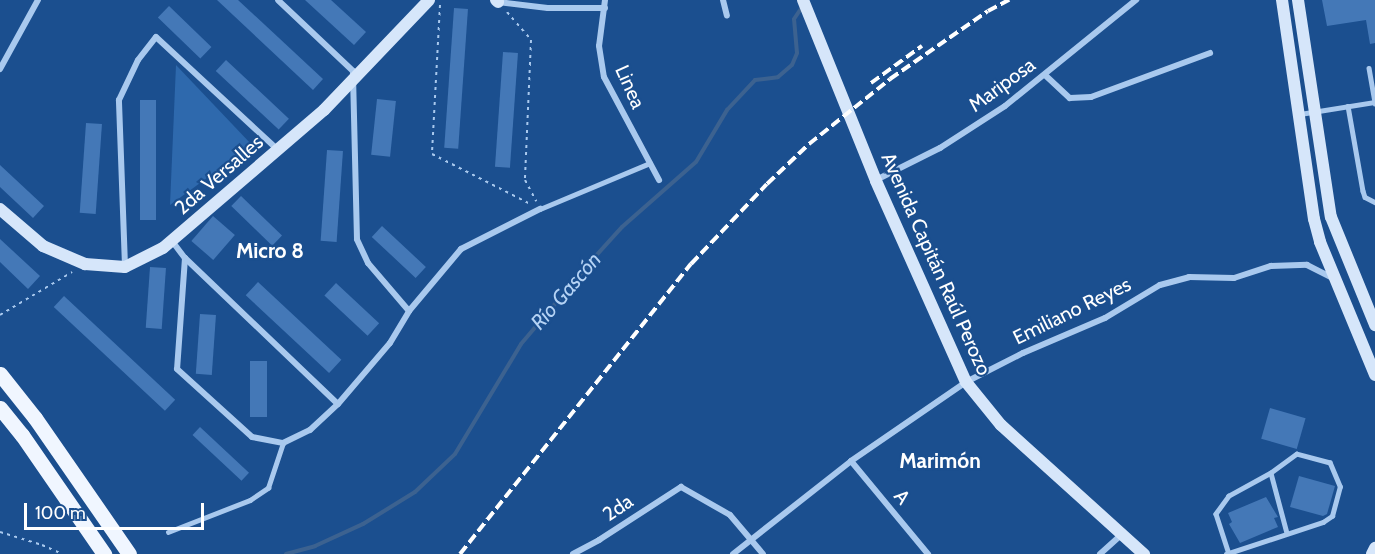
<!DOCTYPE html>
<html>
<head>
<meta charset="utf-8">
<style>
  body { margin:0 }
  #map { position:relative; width:1375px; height:554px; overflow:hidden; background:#1b4f8f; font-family:Cabin,sans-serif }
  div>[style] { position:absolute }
  .green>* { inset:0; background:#2e69ad }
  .stream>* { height:4px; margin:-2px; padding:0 2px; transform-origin:2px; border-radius:2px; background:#3c6290 }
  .building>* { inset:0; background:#4478b7; transform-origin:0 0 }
  .path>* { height:2px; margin-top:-1px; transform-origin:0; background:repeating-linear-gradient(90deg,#a9c9ee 0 3px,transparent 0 7.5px) }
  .lane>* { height:4.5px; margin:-2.25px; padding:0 2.25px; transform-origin:2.25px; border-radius:2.25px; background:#a9c9ee }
  .street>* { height:6px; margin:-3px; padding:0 3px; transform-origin:3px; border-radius:3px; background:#a9c9ee }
  .secondary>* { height:12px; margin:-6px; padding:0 6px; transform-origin:6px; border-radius:6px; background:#d6e6fa }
  .primary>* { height:15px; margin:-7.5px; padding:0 7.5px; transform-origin:7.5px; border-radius:7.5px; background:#f0f6ff }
  .rail>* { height:4px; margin-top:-2px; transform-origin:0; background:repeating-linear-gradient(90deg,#fff 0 10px,transparent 0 14.5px) }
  span { translate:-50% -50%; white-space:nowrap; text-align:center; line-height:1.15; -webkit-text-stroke:4.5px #1b4f8f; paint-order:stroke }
  .street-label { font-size:20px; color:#fff }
  .neighbourhood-label { font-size:21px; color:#fff; font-weight:700 }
  .water-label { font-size:21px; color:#b5d3f5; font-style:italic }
  .scale { position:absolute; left:24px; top:503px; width:180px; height:27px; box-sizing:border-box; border:3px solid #fff; border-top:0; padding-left:8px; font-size:18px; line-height:21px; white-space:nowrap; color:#fff; -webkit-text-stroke:4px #1b4f8f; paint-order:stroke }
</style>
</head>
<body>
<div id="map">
  <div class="green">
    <div style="clip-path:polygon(176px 65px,252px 145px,170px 205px)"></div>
  </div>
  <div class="stream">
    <div style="left:286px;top:554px;width:30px;rotate:-15deg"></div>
    <div style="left:315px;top:546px;width:53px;rotate:-24.6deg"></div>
    <div style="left:363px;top:524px;width:61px;rotate:-31.6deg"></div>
    <div style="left:415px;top:492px;width:55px;rotate:-43.5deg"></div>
    <div style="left:455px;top:454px;width:128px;rotate:-59deg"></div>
    <div style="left:521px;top:344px;width:111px;rotate:-49.7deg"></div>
    <div style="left:593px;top:259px;width:43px;rotate:-47.8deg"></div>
    <div style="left:622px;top:227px;width:98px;rotate:-41.3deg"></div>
    <div style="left:696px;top:162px;width:61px;rotate:-59.2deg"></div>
    <div style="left:727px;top:110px;width:41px;rotate:-47deg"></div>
    <div style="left:755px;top:80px;width:23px;rotate:-7deg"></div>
    <div style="left:778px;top:77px;width:18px;rotate:-41deg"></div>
    <div style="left:792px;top:65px;width:13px;rotate:-67deg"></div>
    <div style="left:797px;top:53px;width:34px;rotate:-95deg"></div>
    <div style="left:794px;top:19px;width:14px;rotate:-56deg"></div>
  </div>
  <div class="building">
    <div style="clip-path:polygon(217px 0,238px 0,323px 79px,313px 90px)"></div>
    <div style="clip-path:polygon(305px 0,331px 0,366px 32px,354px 45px)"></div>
    <div style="clip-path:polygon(1322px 0,1375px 0,1375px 43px,1370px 44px,1366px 20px,1327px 26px)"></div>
    <div style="left:169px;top:6px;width:59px;height:16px;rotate:44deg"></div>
    <div style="left:454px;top:8px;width:14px;height:140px;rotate:4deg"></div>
    <div style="left:503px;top:52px;width:15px;height:115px;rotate:4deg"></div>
    <div style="left:226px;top:60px;width:86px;height:15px;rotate:43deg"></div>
    <div style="left:377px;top:99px;width:19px;height:56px;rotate:6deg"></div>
    <div style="left:140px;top:100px;width:16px;height:120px"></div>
    <div style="left:86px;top:123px;width:16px;height:90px;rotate:4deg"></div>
    <div style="left:327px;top:150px;width:16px;height:91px;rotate:4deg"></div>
    <div style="clip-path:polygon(0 165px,44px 206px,33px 218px,0 187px)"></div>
    <div style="left:241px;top:196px;width:57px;height:14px;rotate:44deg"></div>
    <div style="left:213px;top:216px;width:29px;height:33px;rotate:41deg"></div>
    <div style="left:382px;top:226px;width:60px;height:15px;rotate:43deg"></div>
    <div style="clip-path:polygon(0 239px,40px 276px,28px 289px,0 262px)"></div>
    <div style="left:150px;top:267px;width:16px;height:61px;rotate:4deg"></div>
    <div style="left:258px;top:282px;width:114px;height:18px;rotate:43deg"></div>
    <div style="left:336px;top:283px;width:59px;height:17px;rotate:43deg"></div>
    <div style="left:64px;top:296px;width:152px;height:15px;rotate:43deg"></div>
    <div style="left:200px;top:314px;width:16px;height:60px;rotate:4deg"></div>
    <div style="left:250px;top:361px;width:17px;height:56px"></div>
    <div style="left:1270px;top:408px;width:37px;height:32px;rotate:16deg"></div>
    <div style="left:200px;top:427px;width:67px;height:11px;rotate:43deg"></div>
    <div style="clip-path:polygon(1299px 476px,1335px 486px,1327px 514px,1323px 516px,1290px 507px)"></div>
    <div style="clip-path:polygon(1266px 497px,1278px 517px,1274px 518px,1278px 527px,1240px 543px,1229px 524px,1232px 522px,1228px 513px)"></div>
  </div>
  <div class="path">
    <div style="left:440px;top:5px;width:149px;rotate:93.1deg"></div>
    <div style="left:432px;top:154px;width:110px;rotate:27deg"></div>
    <div style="left:507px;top:12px;width:37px;rotate:49deg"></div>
    <div style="left:531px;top:40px;width:140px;rotate:92.5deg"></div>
    <div style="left:525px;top:180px;width:24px;rotate:62deg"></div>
    <div style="left:0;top:315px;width:84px;rotate:-30.8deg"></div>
    <div style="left:0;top:532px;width:44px;rotate:17.2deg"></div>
    <div style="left:42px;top:545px;width:22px;rotate:24deg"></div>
  </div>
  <div class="lane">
    <div style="left:1369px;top:68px;width:36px;rotate:80deg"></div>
    <div style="left:1348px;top:106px;width:86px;rotate:80deg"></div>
    <div style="left:1363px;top:191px;width:6px;rotate:72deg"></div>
    <div style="left:1365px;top:197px;width:11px;rotate:27deg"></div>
    <div style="left:1300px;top:114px;width:76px;rotate:-9.1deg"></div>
    <div style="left:540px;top:209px;width:119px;rotate:-22.7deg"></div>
    <div style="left:1271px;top:473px;width:62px;rotate:75.1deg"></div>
    <div style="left:168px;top:532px;width:88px;rotate:-21.3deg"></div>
    <div style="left:250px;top:500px;width:22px;rotate:-34deg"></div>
    <div style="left:268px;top:488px;width:47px;rotate:-71.6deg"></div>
    <div style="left:1226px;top:554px;width:102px;rotate:-18.3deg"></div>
    <div style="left:1323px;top:522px;width:11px;rotate:-34deg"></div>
    <div style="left:1332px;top:516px;width:30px;rotate:-75deg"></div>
    <div style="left:1340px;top:487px;width:26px;rotate:-113deg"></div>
    <div style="left:1330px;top:463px;width:34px;rotate:-165deg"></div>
    <div style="left:1297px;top:454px;width:32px;rotate:144deg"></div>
    <div style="left:1271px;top:473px;width:48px;rotate:151.3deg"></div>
    <div style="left:1229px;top:496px;width:22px;rotate:126deg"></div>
    <div style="left:1216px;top:514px;width:40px;rotate:72deg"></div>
  </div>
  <div class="street">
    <div style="left:605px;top:0;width:46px;rotate:97.4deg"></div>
    <div style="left:599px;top:46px;width:31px;rotate:81deg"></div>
    <div style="left:604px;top:77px;width:117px;rotate:61.9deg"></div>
    <div style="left:723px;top:0;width:16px;rotate:76deg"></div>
    <div style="left:498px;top:2px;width:50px;rotate:6.8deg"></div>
    <div style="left:548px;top:8px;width:57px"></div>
    <div style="left:0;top:69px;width:79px;rotate:-61.2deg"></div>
    <div style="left:1045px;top:75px;width:34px;rotate:43deg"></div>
    <div style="left:1070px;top:98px;width:21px;rotate:-3deg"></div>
    <div style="left:1091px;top:97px;width:127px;rotate:-20.3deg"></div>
    <div style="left:876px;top:180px;width:72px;rotate:-26.6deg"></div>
    <div style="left:940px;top:148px;width:77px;rotate:-32.9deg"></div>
    <div style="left:1005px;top:106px;width:169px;rotate:-39deg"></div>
    <div style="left:172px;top:241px;width:21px;rotate:53deg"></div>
    <div style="left:185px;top:258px;width:211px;rotate:43.7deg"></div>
    <div style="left:185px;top:258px;width:111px;rotate:94.1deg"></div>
    <div style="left:177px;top:369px;width:101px;rotate:42.2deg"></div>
    <div style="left:252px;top:437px;width:32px;rotate:11deg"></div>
    <div style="left:283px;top:443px;width:30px;rotate:-26deg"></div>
    <div style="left:310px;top:430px;width:38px;rotate:-43deg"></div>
    <div style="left:338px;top:404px;width:80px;rotate:-49.6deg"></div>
    <div style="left:390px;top:343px;width:37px;rotate:-59deg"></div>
    <div style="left:409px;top:311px;width:63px;rotate:-130.5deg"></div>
    <div style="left:368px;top:263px;width:26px;rotate:-115deg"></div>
    <div style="left:357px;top:239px;width:168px;rotate:-91.4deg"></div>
    <div style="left:353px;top:71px;width:103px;rotate:-136.6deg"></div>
    <div style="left:125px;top:266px;width:166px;rotate:-92.1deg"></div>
    <div style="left:119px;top:100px;width:44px;rotate:-64.6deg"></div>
    <div style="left:138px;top:60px;width:29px;rotate:-52deg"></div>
    <div style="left:156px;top:37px;width:166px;rotate:42.8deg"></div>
    <div style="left:409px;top:311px;width:81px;rotate:-50deg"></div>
    <div style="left:461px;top:249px;width:89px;rotate:-26.9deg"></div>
    <div style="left:851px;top:461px;width:121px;rotate:50.4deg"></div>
    <div style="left:573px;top:554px;width:30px;rotate:-28deg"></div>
    <div style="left:599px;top:540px;width:98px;rotate:-32.9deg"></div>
    <div style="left:681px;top:487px;width:56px;rotate:29.7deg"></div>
    <div style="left:730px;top:515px;width:51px;rotate:49.8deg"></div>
    <div style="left:733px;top:554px;width:150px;rotate:-38.2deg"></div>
    <div style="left:851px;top:461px;width:140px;rotate:-34.5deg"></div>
    <div style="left:966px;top:382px;width:64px;rotate:-27deg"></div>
    <div style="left:1023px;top:353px;width:89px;rotate:-23.1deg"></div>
    <div style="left:1105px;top:318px;width:64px;rotate:-31deg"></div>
    <div style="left:1160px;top:285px;width:30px;rotate:-15deg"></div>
    <div style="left:1189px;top:277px;width:45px;rotate:1.3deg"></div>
    <div style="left:1234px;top:278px;width:39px;rotate:-18deg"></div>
    <div style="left:1271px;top:266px;width:36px;rotate:-2deg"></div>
    <div style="left:1307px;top:265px;width:29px;rotate:27deg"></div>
    <div style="left:1100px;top:554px;width:28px;rotate:-42deg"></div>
  </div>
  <div class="secondary">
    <div style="left:496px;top:0;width:3px;rotate:45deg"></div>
    <div style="left:803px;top:0;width:195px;rotate:68deg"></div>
    <div style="left:876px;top:181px;width:220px;rotate:65.9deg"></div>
    <div style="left:966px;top:382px;width:55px;rotate:50.9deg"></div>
    <div style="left:1001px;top:425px;width:193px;rotate:42.1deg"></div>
    <div style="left:1282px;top:0;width:221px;rotate:81.7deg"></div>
    <div style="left:1314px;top:219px;width:24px;rotate:75deg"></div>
    <div style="left:1320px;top:242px;width:144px;rotate:67.5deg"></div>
    <div style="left:1298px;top:0;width:219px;rotate:81.4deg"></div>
    <div style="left:1331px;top:217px;width:117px;rotate:67.8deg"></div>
    <div style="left:0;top:209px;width:57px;rotate:40.7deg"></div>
    <div style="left:43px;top:246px;width:46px;rotate:23.2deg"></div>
    <div style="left:85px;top:264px;width:40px;rotate:4.3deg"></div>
    <div style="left:125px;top:267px;width:42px;rotate:-26.6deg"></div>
    <div style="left:163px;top:248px;width:212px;rotate:-40.6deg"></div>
    <div style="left:324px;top:110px;width:152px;rotate:-46.3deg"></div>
    <div style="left:1372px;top:554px;width:7px;rotate:-63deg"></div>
  </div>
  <div class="primary">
    <div style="left:0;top:374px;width:56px;rotate:51.5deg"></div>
    <div style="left:35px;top:418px;width:165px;rotate:55.3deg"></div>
    <div style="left:0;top:408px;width:35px;rotate:51deg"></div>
    <div style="left:22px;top:435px;width:145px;rotate:55.4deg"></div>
  </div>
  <div class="rail">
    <div style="left:871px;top:83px;width:63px;rotate:-36deg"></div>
    <div style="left:460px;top:554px;width:371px;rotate:-51.5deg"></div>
    <div style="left:691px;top:264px;width:110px;rotate:-46.5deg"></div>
    <div style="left:767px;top:184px;width:58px;rotate:-43.6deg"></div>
    <div style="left:809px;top:144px;width:104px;rotate:-38.7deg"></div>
    <div style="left:890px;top:79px;width:119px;rotate:-34.8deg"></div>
    <div style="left:988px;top:11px;width:24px;rotate:-28deg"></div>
  </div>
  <div class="street-label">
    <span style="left:1002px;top:85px;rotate:-36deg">Mariposa</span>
    <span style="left:630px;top:87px;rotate:66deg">Linea</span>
    <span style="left:219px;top:175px;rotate:-41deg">2da Versalles</span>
    <span style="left:936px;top:264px;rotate:66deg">Avenida Capitán Raúl Perozo</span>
    <span style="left:1072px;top:311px;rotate:-26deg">Emiliano Reyes</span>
    <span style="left:902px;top:497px;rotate:50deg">A</span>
    <span style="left:618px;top:508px;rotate:-34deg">2da</span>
  </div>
  <div class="neighbourhood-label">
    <span style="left:270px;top:251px">Micro 8</span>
    <span style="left:940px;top:461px">Marimón</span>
  </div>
  <div class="water-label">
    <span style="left:566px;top:291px;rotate:-49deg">Río Gascón</span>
  </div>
  <div class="scale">100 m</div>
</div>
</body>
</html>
